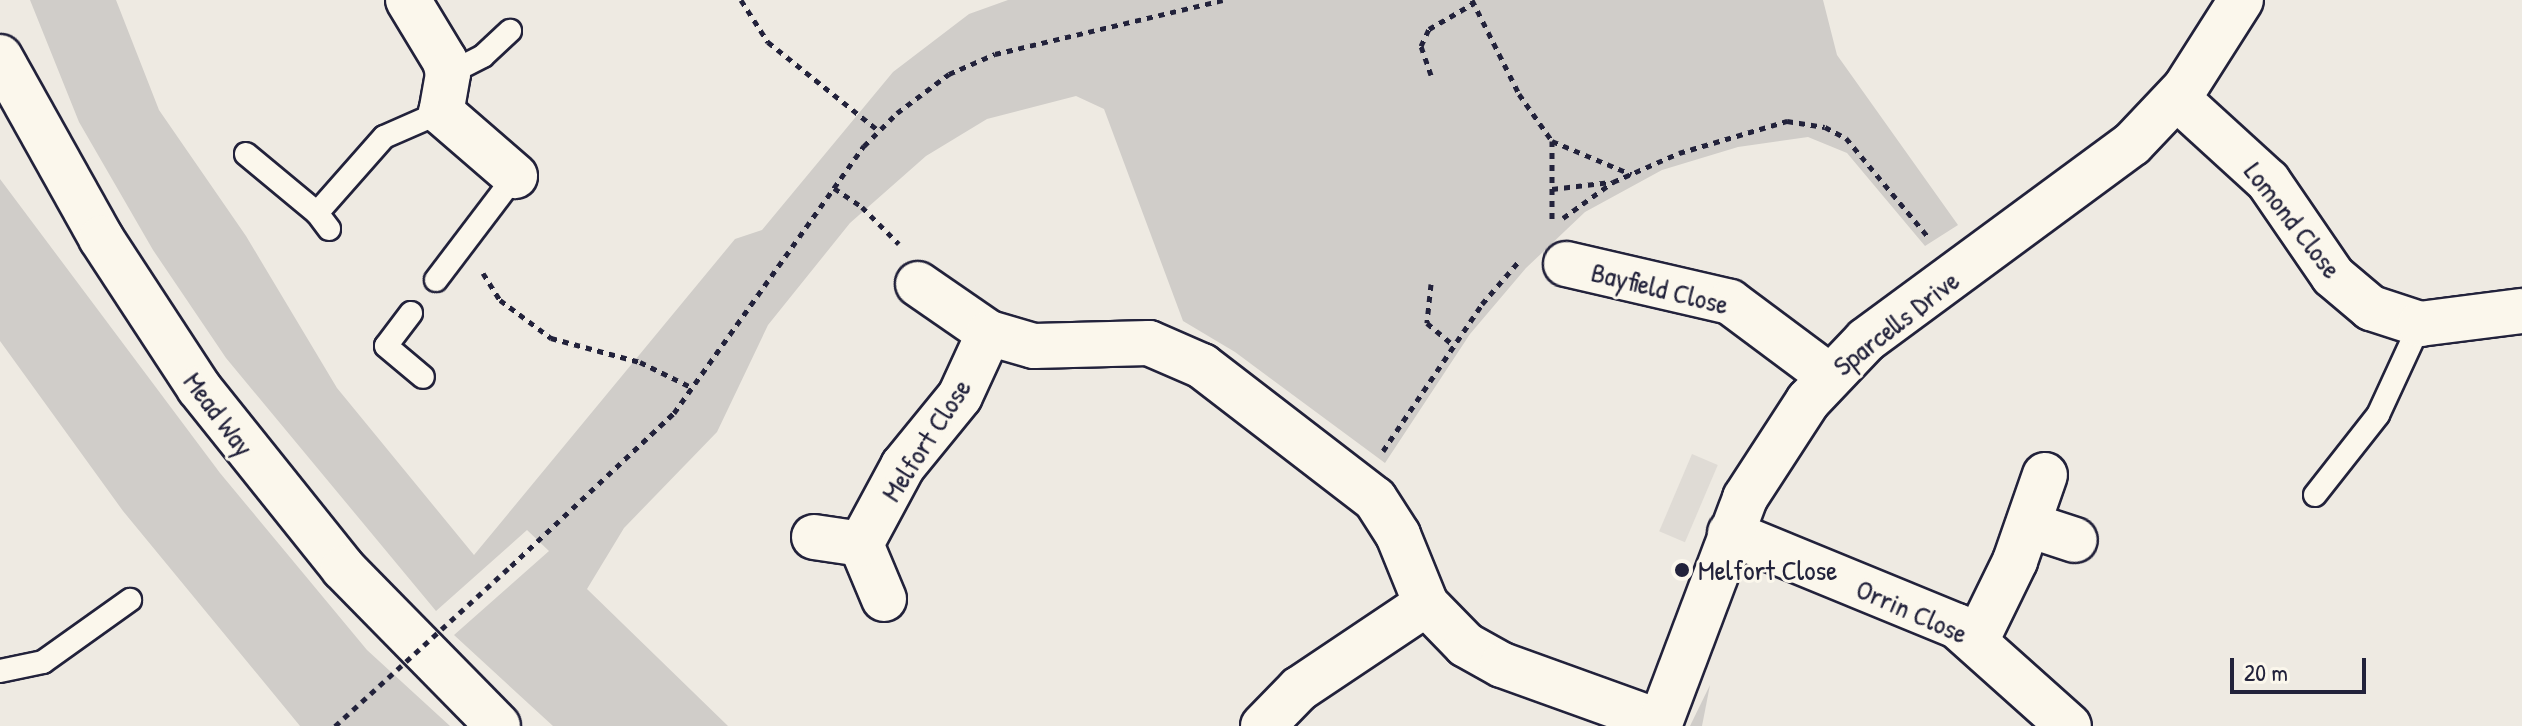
<!DOCTYPE html>
<html>
<head>
<meta charset="utf-8">
<style>
  body { margin:0 }
  #map { position:relative; width:2522px; height:726px; overflow:hidden; background:#eeeae2; font-family:"Patrick Hand",sans-serif }
  div>[style] { position:absolute }
  .built>* { inset:0; background:#dfdbd5; transform-origin:0 0 }
  .green>* { inset:0; background:#d0cdc9 }
  .path>* { height:5px; margin-top:-2.5px; transform-origin:0; background:repeating-linear-gradient(90deg,#22223b 0 6px,transparent 0 12px) }
  .roads { filter:drop-shadow(2px 0 #22223b) drop-shadow(-2px 0 #22223b) drop-shadow(0 2px #22223b) drop-shadow(0 -2px #22223b) }
  .service>* { height:22px; margin:-11px; padding:0 11px; transform-origin:11px; border-radius:11px; background:#fbf7ec }
  .minor>* { height:44px; margin:-22px; padding:0 22px; transform-origin:22px; border-radius:22px; background:#fbf7ec }
  .secondary>* { height:44px; margin:-22px; padding:0 22px; transform-origin:22px; border-radius:22px; background:#fbf7ec }
  .path-bridge>* { height:5px; margin-top:-2.5px; transform-origin:0; background:repeating-linear-gradient(90deg,#22223b 0 6px,transparent 0 12px) }
  .dots>* { width:22px; height:22px; translate:-50% -50%; box-sizing:border-box; border:4px solid #fbf7ec; border-radius:50% }
  span { translate:-50% -50%; white-space:nowrap; text-align:center; line-height:1.15; -webkit-text-stroke:6px #fbf7ec; paint-order:stroke }
  .street-label { font-size:28px; color:#22223b }
  .poi-label { font-size:28px; color:#22223b }
  .left { translate:0 -50%; text-align:left }
  .scale { position:absolute; left:2230px; top:658px; width:136px; height:36px; box-sizing:border-box; border:4px solid #22223b; border-top:0; padding-left:10px; font-size:24px; line-height:28px; white-space:nowrap; color:#22223b; -webkit-text-stroke:6px #fbf7ec; paint-order:stroke }
</style>
</head>
<body>
<div id="map">
  <div class="built">
    <div style="left:1692px;top:454px;width:28px;height:84px;rotate:23deg"></div>
  </div>
  <div class="green">
    <div style="clip-path:polygon(30px 0,116px 0,159px 110px,246px 236px,337px 388px,474px 555px,735px 239px,762px 230px,893px 72px,969px 14px,1008px 0,1823px 0,1837px 55px,1958px 225px,1925px 246px,1847px 153px,1808px 137px,1738px 147px,1662px 170px,1585px 212px,1526px 268px,1470px 334px,1385px 463px,1235px 352px,1183px 321px,1104px 109px,1076px 96px,987px 119px,926px 156px,850px 223px,768px 325px,717px 432px,624px 528px,587px 589px,728px 726px,553px 726px,454px 635px,549px 551px,527px 530px,436px 611px,226px 358px,153px 250px,79px 122px)"></div>
    <div style="clip-path:polygon(0 179px,220px 473px,367px 650px,450px 726px,300px 726px,123px 511px,0 341px)"></div>
    <div style="clip-path:polygon(1710px 685px,1702px 726px,1690px 726px)"></div>
  </div>
  <div class="path">
    <div style="left:741px;top:0;width:50px;rotate:57.3deg"></div>
    <div style="left:768px;top:42px;width:141px;rotate:38.7deg"></div>
    <div style="left:1472px;top:0;width:105px;rotate:63.4deg"></div>
    <div style="left:1519px;top:94px;width:57px;rotate:54.9deg"></div>
    <div style="left:1552px;top:141px;width:80px;rotate:90deg"></div>
    <div style="left:1431px;top:75px;width:31px;rotate:-109deg"></div>
    <div style="left:1421px;top:46px;width:19px;rotate:-65deg"></div>
    <div style="left:1429px;top:29px;width:52px;rotate:-30deg"></div>
    <div style="left:1552px;top:141px;width:86px;rotate:22.7deg"></div>
    <div style="left:834px;top:188px;width:34px;rotate:34deg"></div>
    <div style="left:862px;top:207px;width:52px;rotate:45deg"></div>
    <div style="left:1552px;top:189px;width:59px;rotate:-6.8deg"></div>
    <div style="left:1563px;top:218px;width:62px;rotate:-35.8deg"></div>
    <div style="left:1613px;top:182px;width:72px;rotate:-23.7deg"></div>
    <div style="left:1679px;top:153px;width:113px;rotate:-16.5deg"></div>
    <div style="left:1787px;top:121px;width:38px;rotate:9deg"></div>
    <div style="left:1825px;top:127px;width:24px;rotate:28deg"></div>
    <div style="left:1846px;top:138px;width:130px;rotate:50.3deg"></div>
    <div style="left:483px;top:273px;width:32px;rotate:58deg"></div>
    <div style="left:500px;top:300px;width:64px;rotate:36.7deg"></div>
    <div style="left:551px;top:338px;width:92px;rotate:15.1deg"></div>
    <div style="left:640px;top:362px;width:59px;rotate:26.1deg"></div>
    <div style="left:1431px;top:284px;width:39px;rotate:96deg"></div>
    <div style="left:1427px;top:323px;width:35px;rotate:40deg"></div>
    <div style="left:1383px;top:451px;width:177px;rotate:-56deg"></div>
    <div style="left:1482px;top:304px;width:57px;rotate:-49.3deg"></div>
    <div style="left:511px;top:566px;width:224px;rotate:-43.2deg"></div>
    <div style="left:674px;top:413px;width:328px;rotate:-54.6deg"></div>
    <div style="left:864px;top:146px;width:47px;rotate:-45deg"></div>
    <div style="left:897px;top:113px;width:65px;rotate:-36.9deg"></div>
    <div style="left:949px;top:74px;width:50px;rotate:-23.5deg"></div>
    <div style="left:995px;top:54px;width:234px;rotate:-13.3deg"></div>
  </div>
  <div class="roads">
    <div class="service">
      <div style="left:448px;top:74px;width:39px;rotate:-27deg"></div>
      <div style="left:483px;top:56px;width:37px;rotate:-43deg"></div>
      <div style="left:246px;top:154px;width:92px;rotate:39.7deg"></div>
      <div style="left:317px;top:213px;width:20px;rotate:53deg"></div>
      <div style="left:317px;top:213px;width:101px;rotate:-48.6deg"></div>
      <div style="left:384px;top:137px;width:62px;rotate:-23.7deg"></div>
      <div style="left:436px;top:280px;width:131px;rotate:-52.8deg"></div>
      <div style="left:411px;top:313px;width:41px;rotate:127.1deg"></div>
      <div style="left:386px;top:346px;width:48px;rotate:40deg"></div>
      <div style="left:2315px;top:495px;width:102px;rotate:-51.8deg"></div>
      <div style="left:2378px;top:415px;width:100px;rotate:-65.2deg"></div>
      <div style="left:0;top:671px;width:44px;rotate:-11.8deg"></div>
      <div style="left:43px;top:662px;width:107px;rotate:-35.5deg"></div>
    </div>
    <div class="minor">
      <div style="left:408px;top:0;width:71px;rotate:58.8deg"></div>
      <div style="left:445px;top:61px;width:13px;rotate:77deg"></div>
      <div style="left:448px;top:74px;width:39px;rotate:100deg"></div>
      <div style="left:441px;top:112px;width:98px;rotate:40.9deg"></div>
      <div style="left:2177px;top:98px;width:123px;rotate:42.4deg"></div>
      <div style="left:2268px;top:181px;width:115px;rotate:55.6deg"></div>
      <div style="left:2333px;top:276px;width:50px;rotate:40.1deg"></div>
      <div style="left:2371px;top:308px;width:52px;rotate:18.1deg"></div>
      <div style="left:2420px;top:324px;width:103px;rotate:-7.3deg"></div>
      <div style="left:1566px;top:264px;width:168px;rotate:13deg"></div>
      <div style="left:1730px;top:302px;width:122px;rotate:36.7deg"></div>
      <div style="left:918px;top:284px;width:86px;rotate:34.6deg"></div>
      <div style="left:2029px;top:525px;width:48px;rotate:18.1deg"></div>
      <div style="left:1730px;top:533px;width:245px;rotate:22.3deg"></div>
      <div style="left:1957px;top:626px;width:150px;rotate:41.8deg"></div>
      <div style="left:814px;top:537px;width:48px;rotate:8.5deg"></div>
      <div style="left:884px;top:599px;width:60px;rotate:-112.7deg"></div>
      <div style="left:861px;top:544px;width:89px;rotate:-61.7deg"></div>
      <div style="left:903px;top:466px;width:90px;rotate:-50.8deg"></div>
      <div style="left:960px;top:396px;width:69px;rotate:-65.3deg"></div>
      <div style="left:989px;top:333px;width:47px;rotate:16.1deg"></div>
      <div style="left:1034px;top:346px;width:115px;rotate:-1.5deg"></div>
      <div style="left:1149px;top:343px;width:58px;rotate:23.5deg"></div>
      <div style="left:1202px;top:366px;width:218px;rotate:37.6deg"></div>
      <div style="left:1375px;top:499px;width:43px;rotate:57.4deg"></div>
      <div style="left:1398px;top:535px;width:74px;rotate:67.9deg"></div>
      <div style="left:1426px;top:604px;width:57px;rotate:45.7deg"></div>
      <div style="left:1466px;top:645px;width:41px;rotate:29.1deg"></div>
      <div style="left:1502px;top:665px;width:168px;rotate:19.8deg"></div>
      <div style="left:1977px;top:639px;width:87px;rotate:-64deg"></div>
      <div style="left:2015px;top:561px;width:91px;rotate:-70.8deg"></div>
      <div style="left:1263px;top:726px;width:52px;rotate:-45.8deg"></div>
      <div style="left:1299px;top:689px;width:153px;rotate:-33.8deg"></div>
      <div style="left:1659px;top:726px;width:244px;rotate:-69.3deg"></div>
      <div style="left:1745px;top:498px;width:116px;rotate:-57deg"></div>
      <div style="left:1808px;top:401px;width:84px;rotate:-46.4deg"></div>
      <div style="left:1866px;top:340px;width:330px;rotate:-36.4deg"></div>
      <div style="left:2132px;top:144px;width:77px;rotate:-46.6deg"></div>
      <div style="left:2185px;top:88px;width:104px;rotate:-57.5deg"></div>
    </div>
    <div class="secondary">
      <div style="left:0;top:57px;width:207px;rotate:60.8deg"></div>
      <div style="left:101px;top:238px;width:179px;rotate:56.8deg"></div>
      <div style="left:199px;top:388px;width:231px;rotate:51.3deg"></div>
      <div style="left:343px;top:568px;width:221px;rotate:45.5deg"></div>
    </div>
  </div>
  <div class="path-bridge">
    <div style="left:335px;top:726px;width:238px;rotate:-42.3deg"></div>
  </div>
  <div class="dots">
    <div style="left:1682px;top:570px;background:#22223b"></div>
  </div>
  <div class="street-label">
    <span style="left:2293px;top:220px;rotate:52deg">Lomond Close</span>
    <span style="left:1660px;top:288px;rotate:14deg">Bayfield Close</span>
    <span style="left:1896px;top:323px;rotate:-38deg">Sparcells Drive</span>
    <span style="left:219px;top:414px;rotate:53deg">Mead Way</span>
    <span style="left:926px;top:440px;rotate:-57deg">Melfort Close</span>
    <span style="left:1912px;top:611px;rotate:24deg">Orrin Close</span>
  </div>
  <div class="poi-label">
    <span class="left" style="left:1698px;top:570px">Melfort Close</span>
  </div>
  <div class="scale">20 m</div>
</div>
</body>
</html>
